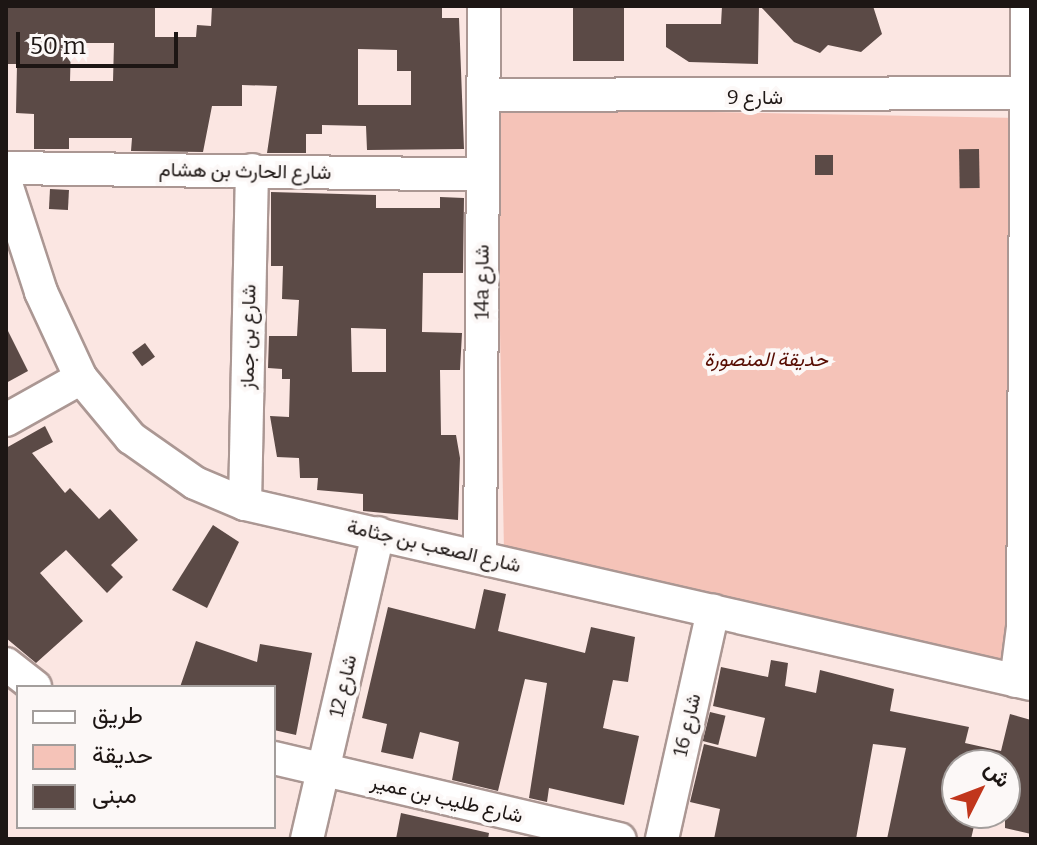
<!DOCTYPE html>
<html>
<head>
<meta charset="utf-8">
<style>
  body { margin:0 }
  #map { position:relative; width:1037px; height:845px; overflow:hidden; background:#fbe6e2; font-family:Bitter,Vazirmatn,serif }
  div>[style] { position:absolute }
  .green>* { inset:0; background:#f5c3b8 }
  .building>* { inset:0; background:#5b4a46; transform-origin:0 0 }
  .roads { filter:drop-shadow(2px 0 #ab9793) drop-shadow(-2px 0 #ab9793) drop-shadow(0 2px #ab9793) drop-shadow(0 -2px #ab9793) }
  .minor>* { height:32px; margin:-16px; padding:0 16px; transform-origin:16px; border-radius:16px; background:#fff }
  span { translate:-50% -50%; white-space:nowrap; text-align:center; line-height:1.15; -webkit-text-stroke:8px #fcf8f7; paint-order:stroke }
  .street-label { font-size:20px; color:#1d1614 }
  .park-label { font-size:20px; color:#560b00; font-style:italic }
  .frame { position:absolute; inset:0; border:8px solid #1d1614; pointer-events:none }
  .legend { position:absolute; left:16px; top:685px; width:260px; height:144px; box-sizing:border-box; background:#fcf8f7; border:2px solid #a39e9c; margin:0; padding:10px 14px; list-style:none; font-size:24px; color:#1d1614 }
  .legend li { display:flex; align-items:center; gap:16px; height:40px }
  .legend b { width:40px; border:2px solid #a39e9c }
  .north { position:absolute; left:941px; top:749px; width:80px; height:80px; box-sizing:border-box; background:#fcf8f7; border:2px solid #a39e9c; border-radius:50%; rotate:48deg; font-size:22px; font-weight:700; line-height:32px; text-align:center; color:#1d1614 }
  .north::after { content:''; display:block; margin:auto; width:28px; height:36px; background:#c1361c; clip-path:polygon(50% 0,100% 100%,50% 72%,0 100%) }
  .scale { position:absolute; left:16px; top:32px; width:162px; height:36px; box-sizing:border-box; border:4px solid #1d1614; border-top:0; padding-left:10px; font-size:24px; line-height:28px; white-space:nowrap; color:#1d1614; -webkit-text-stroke:6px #fcf8f7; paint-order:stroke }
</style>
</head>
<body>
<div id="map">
  <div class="green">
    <div style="clip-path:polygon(496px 108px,1022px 118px,1005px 667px,504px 552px)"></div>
  </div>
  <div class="building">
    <div style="clip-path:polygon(evenodd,6px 6px,155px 6px,155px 37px,196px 37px,197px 25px,211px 26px,212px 6px,442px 6px,442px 18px,459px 18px,464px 149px,367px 150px,366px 126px,322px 125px,322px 134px,306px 134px,306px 153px,267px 153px,277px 86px,242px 85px,242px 106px,212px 106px,203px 152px,131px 151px,132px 138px,69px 138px,69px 149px,34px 149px,34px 114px,16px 113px,17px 64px,6px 64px,6px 6px,71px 43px,114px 43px,113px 81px,70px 81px,71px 43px,6px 6px,358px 49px,397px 50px,397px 71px,411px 71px,411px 105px,358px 105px,358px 49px)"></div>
    <div style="left:573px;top:6px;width:51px;height:55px"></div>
    <div style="clip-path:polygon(722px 6px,759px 6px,758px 64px,689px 62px,666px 47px,666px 24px,721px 24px)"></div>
    <div style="clip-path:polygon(760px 6px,873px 6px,882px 34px,861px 52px,828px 45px,820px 53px,794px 42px)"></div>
    <div style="left:979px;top:149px;width:39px;height:20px;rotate:89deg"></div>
    <div style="left:815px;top:155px;width:18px;height:20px"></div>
    <div style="left:50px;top:189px;width:19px;height:20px;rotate:3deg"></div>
    <div style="clip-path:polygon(evenodd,271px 192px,376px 195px,376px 208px,440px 208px,440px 197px,464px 198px,463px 273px,423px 273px,422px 332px,462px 333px,460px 370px,440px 370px,441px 435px,456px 435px,460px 458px,458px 520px,363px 511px,363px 494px,317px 490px,318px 478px,300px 478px,299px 458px,277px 457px,270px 416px,289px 417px,290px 379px,282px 379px,282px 369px,268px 368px,269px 336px,297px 336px,299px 300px,282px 299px,283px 266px,271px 266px,271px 192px,351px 328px,386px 329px,386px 372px,352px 372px,351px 328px)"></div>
    <div style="clip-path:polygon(6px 327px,28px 371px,6px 383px)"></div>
    <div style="left:145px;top:343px;width:17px;height:16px;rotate:54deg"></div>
    <div style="clip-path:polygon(45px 426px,53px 442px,32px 453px,65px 493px,70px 488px,99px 519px,110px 509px,138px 540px,111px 565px,123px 577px,107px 593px,66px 550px,40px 573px,83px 621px,36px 663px,6px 638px,6px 448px)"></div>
    <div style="clip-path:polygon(213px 525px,239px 542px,207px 608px,172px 590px)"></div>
    <div style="clip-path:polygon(484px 589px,506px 594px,498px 631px,585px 653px,591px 627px,635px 637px,628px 682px,613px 680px,603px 728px,639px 736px,624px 805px,549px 788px,547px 802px,529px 798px,547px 683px,525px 679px,498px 791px,452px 780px,459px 742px,420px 732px,413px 759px,381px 752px,387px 724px,362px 718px,388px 607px,475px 629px)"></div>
    <div style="clip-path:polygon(196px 641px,257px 662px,260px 644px,312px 653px,296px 735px,274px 730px,274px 687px,180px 687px)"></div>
    <div style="clip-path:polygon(771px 660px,788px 663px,785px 686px,816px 693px,820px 670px,894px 689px,890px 711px,969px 727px,965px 743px,1001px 751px,1010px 714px,1031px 720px,1031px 834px,1005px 828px,1005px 765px,957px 765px,957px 813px,977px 813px,971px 839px,887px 839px,906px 748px,873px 744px,856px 839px,714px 839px,720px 809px,690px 802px,704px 744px,756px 757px,765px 718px,713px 706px,721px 667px,768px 677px)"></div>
    <div style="left:710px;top:712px;width:16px;height:30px;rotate:14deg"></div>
    <div style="clip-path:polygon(401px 813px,489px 833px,488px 839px,396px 839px)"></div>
  </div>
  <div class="roads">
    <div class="minor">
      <div style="left:483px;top:95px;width:543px;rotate:-0.21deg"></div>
      <div style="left:6px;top:168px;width:477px;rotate:0.8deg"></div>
      <div style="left:6px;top:184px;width:114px;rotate:72deg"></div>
      <div style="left:41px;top:292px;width:95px;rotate:65.1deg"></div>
      <div style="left:81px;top:378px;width:78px;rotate:50.2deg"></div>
      <div style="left:131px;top:438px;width:78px;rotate:35.1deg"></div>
      <div style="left:195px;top:483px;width:54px;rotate:22.8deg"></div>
      <div style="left:245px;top:504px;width:806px;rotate:12.9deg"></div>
      <div style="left:6px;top:420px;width:86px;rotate:-29.2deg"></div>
      <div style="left:245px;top:504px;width:334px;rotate:-88.8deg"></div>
      <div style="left:480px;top:557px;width:551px;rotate:-89.58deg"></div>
      <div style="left:6px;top:664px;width:37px;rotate:38deg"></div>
      <div style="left:1016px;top:681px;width:54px;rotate:-82.6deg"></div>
      <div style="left:1023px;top:627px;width:621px;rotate:-89.63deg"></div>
      <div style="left:274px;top:758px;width:355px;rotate:13.2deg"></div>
      <div style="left:307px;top:839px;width:314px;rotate:-76.9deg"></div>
      <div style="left:662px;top:839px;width:234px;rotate:-77.4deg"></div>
    </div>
  </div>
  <div class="street-label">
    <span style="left:755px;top:97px">شارع 9</span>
    <span style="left:245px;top:171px;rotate:1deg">شارع الحارث بن هشام</span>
    <span style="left:482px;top:282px;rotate:-90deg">14a شارع</span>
    <span style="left:248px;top:337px;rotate:-89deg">شارع بن جماز</span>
    <span style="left:434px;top:546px;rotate:13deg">شارع الصعب بن جثامة</span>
    <span style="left:343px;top:686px;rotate:-77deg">شارع 12</span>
    <span style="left:687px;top:725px;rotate:-77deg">شارع 16</span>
    <span style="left:447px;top:799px;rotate:13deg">شارع طليب بن عمير</span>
  </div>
  <div class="park-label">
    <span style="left:766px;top:359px">حديقة المنصورة</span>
  </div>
  <div class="frame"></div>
  <ul class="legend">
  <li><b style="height:10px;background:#fff"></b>طريق</li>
  <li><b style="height:22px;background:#f5c3b8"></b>حديقة</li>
  <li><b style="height:22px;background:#5b4a46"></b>مبنى</li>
  </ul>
  <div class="north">ش</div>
  <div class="scale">50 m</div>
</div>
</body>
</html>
